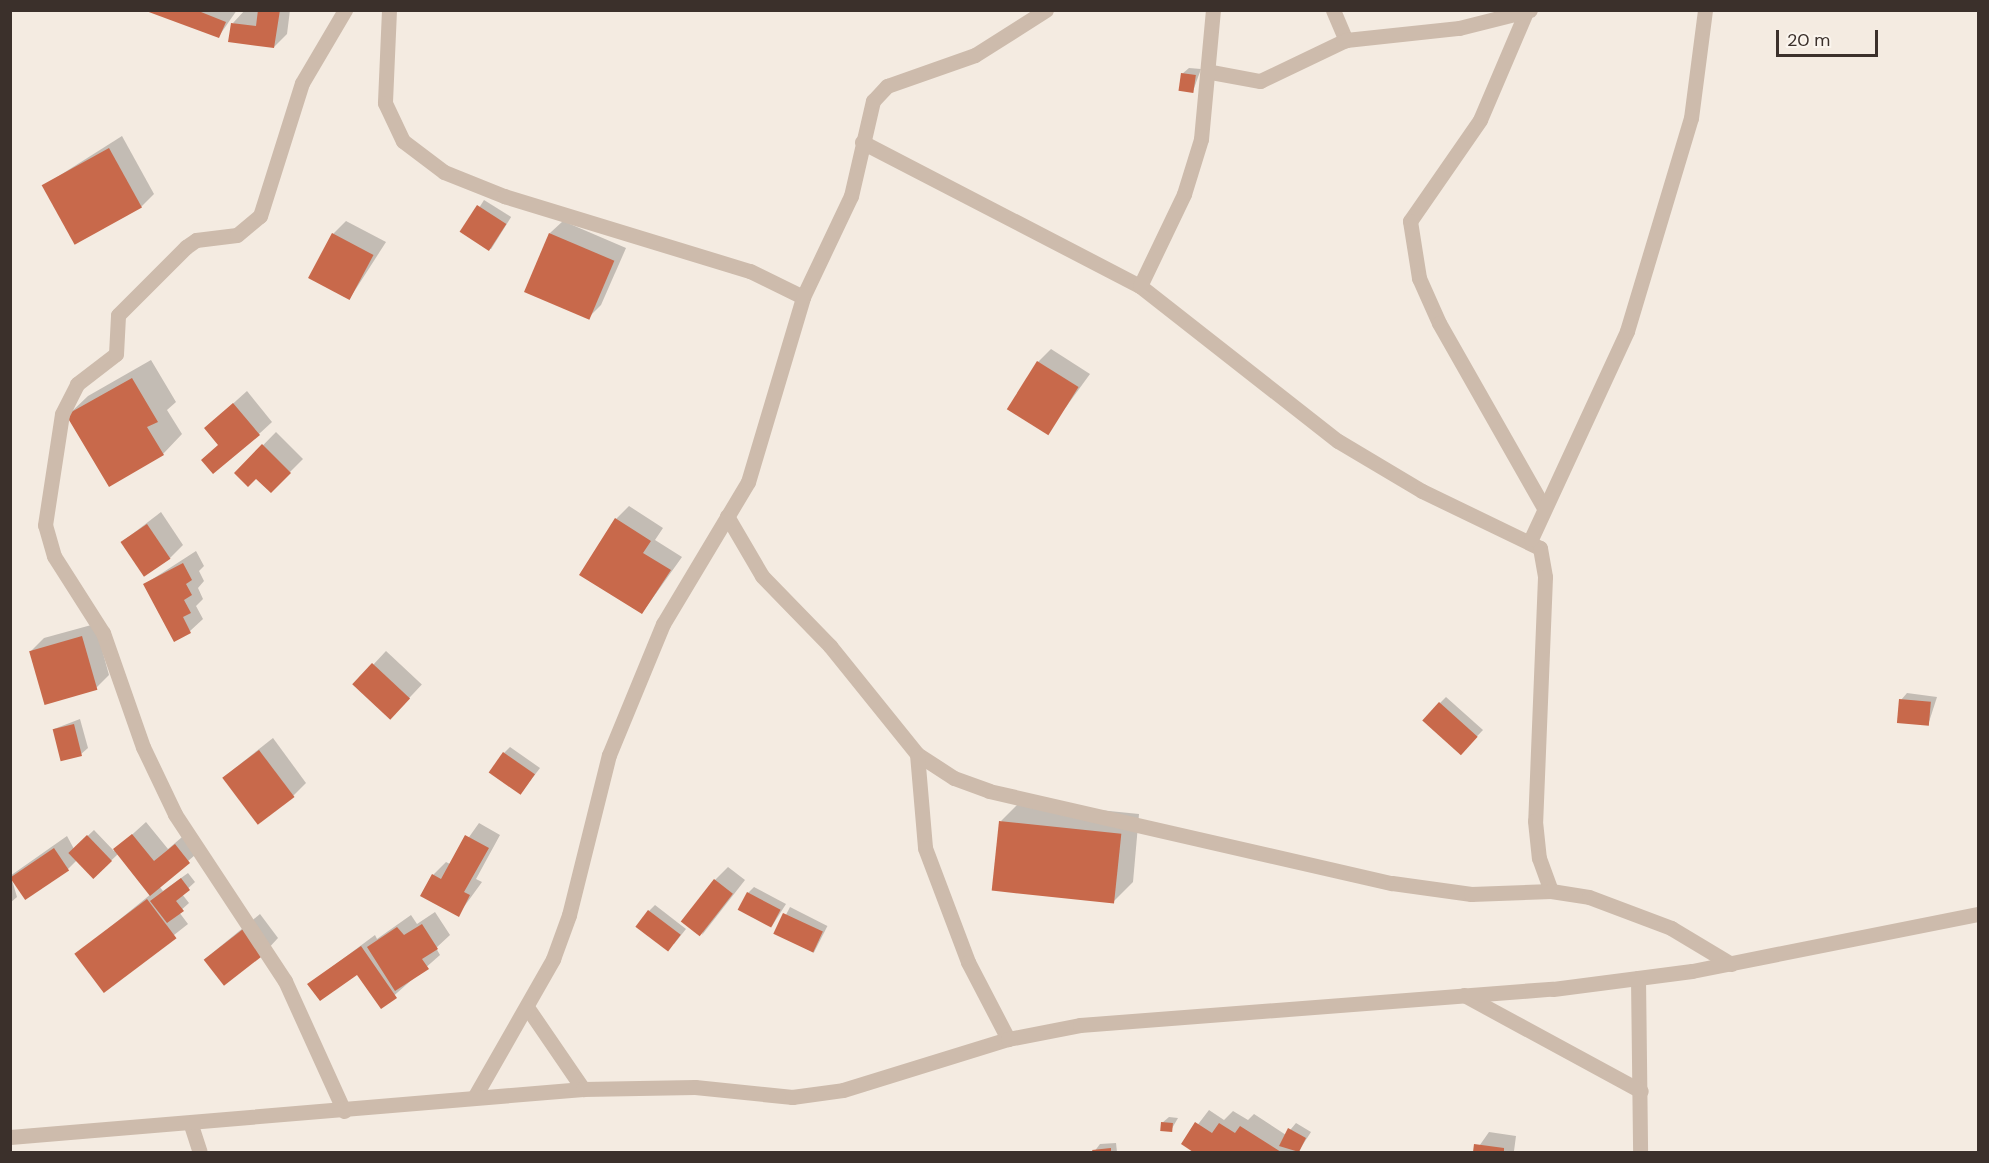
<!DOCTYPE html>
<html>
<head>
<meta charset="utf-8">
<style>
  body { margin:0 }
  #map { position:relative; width:1989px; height:1163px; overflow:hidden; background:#f4ebe1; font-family:"DM Sans",sans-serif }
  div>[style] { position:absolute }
  .shadow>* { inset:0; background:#0003; transform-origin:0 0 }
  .building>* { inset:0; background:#c8694b; transform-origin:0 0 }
  .minor>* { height:15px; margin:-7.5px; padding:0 7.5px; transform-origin:7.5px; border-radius:7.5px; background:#cdbbac }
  span { translate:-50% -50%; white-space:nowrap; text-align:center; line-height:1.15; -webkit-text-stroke:5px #fbf5ee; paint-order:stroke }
  .frame { position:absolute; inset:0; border:12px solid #3b302b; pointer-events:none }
  .scale { position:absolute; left:1776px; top:30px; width:102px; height:27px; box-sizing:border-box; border:3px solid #3b302b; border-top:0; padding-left:8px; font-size:18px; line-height:21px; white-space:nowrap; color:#3b302b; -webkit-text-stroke:4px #fbf5ee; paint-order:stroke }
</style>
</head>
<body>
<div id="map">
  <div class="shadow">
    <div style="clip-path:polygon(150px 10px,237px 10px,219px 36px)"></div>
    <div style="clip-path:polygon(245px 10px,290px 10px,287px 34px,274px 47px,233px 23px)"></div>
    <div style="clip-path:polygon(1189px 68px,1201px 69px,1193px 91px,1182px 74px)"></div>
    <div style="clip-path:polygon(122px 136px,154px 194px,141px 207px,43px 186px)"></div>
    <div style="left:484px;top:200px;width:32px;height:38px;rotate:32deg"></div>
    <div style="clip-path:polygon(346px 221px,386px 242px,350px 298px,333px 234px)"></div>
    <div style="clip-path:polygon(563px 221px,626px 248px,601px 305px,588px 318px,550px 233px)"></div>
    <div style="clip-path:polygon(1051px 349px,1090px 374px,1047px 433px,1038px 362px)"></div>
    <div style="clip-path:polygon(151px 360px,176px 402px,167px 410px,182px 434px,163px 454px,68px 415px,88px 396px)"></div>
    <div style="clip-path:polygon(247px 391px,272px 422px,259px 434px,219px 445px,206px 428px)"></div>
    <div style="clip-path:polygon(276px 432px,303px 459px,271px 491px,256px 477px,236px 473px)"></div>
    <div style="clip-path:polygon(629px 506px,663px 528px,655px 540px,682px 557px,642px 613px,616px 519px)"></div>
    <div style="clip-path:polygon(161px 512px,183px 545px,170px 558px,122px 542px)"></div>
    <div style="clip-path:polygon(196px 551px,204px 566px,199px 571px,204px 581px,198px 588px,203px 599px,196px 606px,203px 619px,190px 631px,145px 584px)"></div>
    <div style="clip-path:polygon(95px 624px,109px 675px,96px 688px,31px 651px,44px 638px)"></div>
    <div style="left:386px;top:651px;width:49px;height:46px;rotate:43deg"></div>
    <div style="clip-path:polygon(1907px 693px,1937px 697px,1928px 725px,1901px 700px)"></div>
    <div style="clip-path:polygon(1446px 697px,1483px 730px,1461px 753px,1440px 703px)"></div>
    <div style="clip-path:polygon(80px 719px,88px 748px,81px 754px,54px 729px)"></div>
    <div style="clip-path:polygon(273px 738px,306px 783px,293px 796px,224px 777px)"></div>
    <div style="clip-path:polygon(510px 747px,540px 768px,521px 793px,504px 753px)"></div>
    <div style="clip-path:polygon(1020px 802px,1139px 814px,1133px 882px,1114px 901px,1001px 821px)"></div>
    <div style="clip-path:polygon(146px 822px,168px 849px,188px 832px,202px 849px,159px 886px,163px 891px,188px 873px,195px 882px,182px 894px,189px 903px,179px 912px,188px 924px,104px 990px,77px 954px,151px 894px,118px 854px,94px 877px,77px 860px,68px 869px,12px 880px,17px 897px,10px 903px,10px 876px,67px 836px,74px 849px,94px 830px,114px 851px)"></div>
    <div style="clip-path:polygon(479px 823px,500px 835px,476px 879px,482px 882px,458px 915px,433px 875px,446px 862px,450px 864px)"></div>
    <div style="clip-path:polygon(728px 867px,745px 880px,702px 935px,715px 880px)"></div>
    <div style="clip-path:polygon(754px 887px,786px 904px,772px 926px,748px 893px)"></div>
    <div style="clip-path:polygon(655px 905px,686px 929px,674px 944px,649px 911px)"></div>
    <div style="left:790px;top:907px;width:42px;height:30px;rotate:27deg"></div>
    <div style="clip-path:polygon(435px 912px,450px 935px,436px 948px,440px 955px,381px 1007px,357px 973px,309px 984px,375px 935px,377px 939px,411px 915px,417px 924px)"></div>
    <div style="clip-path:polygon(260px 914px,278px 938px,266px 951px,205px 959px)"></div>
    <div style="clip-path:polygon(1209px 1110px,1224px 1120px,1233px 1111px,1248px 1120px,1254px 1114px,1286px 1135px,1296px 1123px,1311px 1132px,1298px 1152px,1196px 1152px,1183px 1144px)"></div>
    <div style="clip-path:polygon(1169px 1117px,1178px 1118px,1171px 1130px,1162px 1123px)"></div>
    <div style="clip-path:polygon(1489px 1132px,1516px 1136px,1514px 1151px,1524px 1152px,1475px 1152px)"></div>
    <div style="clip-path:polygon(1116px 1143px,1117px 1152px,1094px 1152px,1100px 1144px)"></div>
  </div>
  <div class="building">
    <div style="clip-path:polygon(196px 10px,226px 22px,219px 38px,146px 11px)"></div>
    <div style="clip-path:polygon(258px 10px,280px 10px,274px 48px,228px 42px,231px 23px,256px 26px)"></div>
    <div style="left:1181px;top:73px;width:15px;height:18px;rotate:8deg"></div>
    <div style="left:109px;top:148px;width:68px;height:77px;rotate:61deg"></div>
    <div style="left:477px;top:205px;width:35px;height:32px;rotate:33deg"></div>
    <div style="left:332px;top:233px;width:47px;height:51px;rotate:28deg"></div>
    <div style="left:549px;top:233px;width:71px;height:64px;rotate:23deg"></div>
    <div style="left:1037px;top:361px;width:49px;height:57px;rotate:32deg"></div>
    <div style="clip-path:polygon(132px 378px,158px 422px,147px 427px,164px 455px,109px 487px,66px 415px)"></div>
    <div style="clip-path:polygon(233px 403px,260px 435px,213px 474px,201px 460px,218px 445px,204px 428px)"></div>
    <div style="clip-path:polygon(262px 444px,291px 473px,271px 493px,256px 479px,248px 487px,234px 473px)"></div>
    <div style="clip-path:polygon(615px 518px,651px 541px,643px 553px,671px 570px,642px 614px,579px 575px)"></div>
    <div style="left:147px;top:524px;width:42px;height:32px;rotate:56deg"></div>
    <div style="clip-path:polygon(183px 563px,192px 580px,186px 584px,192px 595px,184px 600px,191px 613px,183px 617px,191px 633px,174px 642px,143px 584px)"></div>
    <div style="left:82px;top:636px;width:56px;height:55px;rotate:74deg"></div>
    <div style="left:372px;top:663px;width:52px;height:29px;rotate:43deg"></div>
    <div style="left:1899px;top:699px;width:32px;height:24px;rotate:5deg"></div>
    <div style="left:1439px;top:702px;width:52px;height:25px;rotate:42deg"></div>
    <div style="left:74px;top:724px;width:33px;height:22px;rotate:76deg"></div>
    <div style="left:259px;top:750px;width:59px;height:46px;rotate:53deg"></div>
    <div style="left:503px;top:752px;width:39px;height:25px;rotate:35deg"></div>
    <div style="left:999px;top:821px;width:123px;height:70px;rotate:6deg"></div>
    <div style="clip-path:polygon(132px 834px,154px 861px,175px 844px,190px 863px,150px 896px,113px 849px)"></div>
    <div style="left:87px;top:835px;width:36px;height:26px;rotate:46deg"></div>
    <div style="clip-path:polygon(465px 835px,489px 848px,464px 892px,470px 895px,459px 917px,420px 896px,432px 874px,441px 879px)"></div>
    <div style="left:54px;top:848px;width:27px;height:53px;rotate:56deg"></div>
    <div style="clip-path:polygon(181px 878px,190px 890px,176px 901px,184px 911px,167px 923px,150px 901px)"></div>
    <div style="left:714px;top:879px;width:24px;height:54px;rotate:38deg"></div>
    <div style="left:747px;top:892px;width:38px;height:20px;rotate:28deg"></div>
    <div style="left:147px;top:899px;width:49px;height:91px;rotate:53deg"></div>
    <div style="left:648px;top:910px;width:41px;height:21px;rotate:37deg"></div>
    <div style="left:783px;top:913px;width:44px;height:23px;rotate:25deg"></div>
    <div style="clip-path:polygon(422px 924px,438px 949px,422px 959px,429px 969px,395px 991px,367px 947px,397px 927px,404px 935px)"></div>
    <div style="left:247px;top:926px;width:33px;height:55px;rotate:52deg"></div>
    <div style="clip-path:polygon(361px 946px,397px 998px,381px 1009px,357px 975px,320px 1001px,307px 984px)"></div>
    <div style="left:1161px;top:1122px;width:12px;height:9px;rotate:5deg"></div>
    <div style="clip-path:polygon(1195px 1122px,1212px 1133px,1219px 1123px,1235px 1133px,1240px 1126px,1281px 1152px,1193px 1152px,1181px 1144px)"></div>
    <div style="clip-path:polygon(1288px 1128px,1306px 1138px,1299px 1152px,1279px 1146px)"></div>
    <div style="clip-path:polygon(1474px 1144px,1504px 1148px,1504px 1152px,1473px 1152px)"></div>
    <div style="clip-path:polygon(1111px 1148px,1111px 1152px,1093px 1152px,1092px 1150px)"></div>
  </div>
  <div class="minor">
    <div style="left:389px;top:10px;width:93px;rotate:92.5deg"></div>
    <div style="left:385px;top:103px;width:42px;rotate:64.7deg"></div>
    <div style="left:403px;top:141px;width:51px;rotate:37.1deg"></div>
    <div style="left:444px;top:172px;width:65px;rotate:21.8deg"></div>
    <div style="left:504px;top:196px;width:257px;rotate:17deg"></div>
    <div style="left:750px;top:271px;width:59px;rotate:26.1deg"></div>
    <div style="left:1333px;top:10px;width:33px;rotate:67deg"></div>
    <div style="left:1526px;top:12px;width:117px;rotate:113.1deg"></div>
    <div style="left:1480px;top:120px;width:123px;rotate:124.7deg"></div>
    <div style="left:1410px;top:221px;width:58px;rotate:81deg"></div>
    <div style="left:1419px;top:278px;width:49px;rotate:66deg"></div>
    <div style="left:1439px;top:323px;width:213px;rotate:60.4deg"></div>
    <div style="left:1211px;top:72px;width:50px;rotate:10.4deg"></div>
    <div style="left:1260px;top:81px;width:95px;rotate:-25.5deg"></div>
    <div style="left:1346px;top:40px;width:114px;rotate:-6.1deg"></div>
    <div style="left:1459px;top:28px;width:73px;rotate:-14.2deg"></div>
    <div style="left:862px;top:142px;width:313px;rotate:27.4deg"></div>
    <div style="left:1140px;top:286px;width:251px;rotate:38.1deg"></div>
    <div style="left:1338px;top:441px;width:98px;rotate:30.8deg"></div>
    <div style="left:1422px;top:491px;width:131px;rotate:25.8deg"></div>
    <div style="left:1540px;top:548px;width:29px;rotate:80deg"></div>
    <div style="left:1545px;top:577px;width:244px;rotate:92.3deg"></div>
    <div style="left:1535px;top:821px;width:37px;rotate:84deg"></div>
    <div style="left:1539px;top:858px;width:35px;rotate:70deg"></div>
    <div style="left:1140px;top:286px;width:102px;rotate:-64.4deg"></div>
    <div style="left:1184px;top:194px;width:58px;rotate:-72.8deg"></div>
    <div style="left:1201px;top:139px;width:130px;rotate:-84.7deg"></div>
    <div style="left:727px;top:516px;width:69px;rotate:59.7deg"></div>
    <div style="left:762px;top:576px;width:98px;rotate:45.8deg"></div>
    <div style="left:830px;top:646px;width:139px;rotate:51.1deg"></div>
    <div style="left:917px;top:754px;width:44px;rotate:33deg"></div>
    <div style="left:954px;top:778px;width:37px;rotate:20deg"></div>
    <div style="left:989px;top:791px;width:413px;rotate:12.9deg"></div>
    <div style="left:1392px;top:883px;width:80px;rotate:7.9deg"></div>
    <div style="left:1471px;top:894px;width:80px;rotate:-2.1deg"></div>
    <div style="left:1551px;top:891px;width:38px;rotate:9deg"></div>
    <div style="left:1589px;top:897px;width:88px;rotate:20.7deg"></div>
    <div style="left:1671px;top:928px;width:70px;rotate:31deg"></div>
    <div style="left:1531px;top:539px;width:229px;rotate:-65.2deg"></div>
    <div style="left:1627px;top:331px;width:222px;rotate:-73.3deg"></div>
    <div style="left:1691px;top:118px;width:109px;rotate:-82.6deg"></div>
    <div style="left:917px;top:754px;width:94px;rotate:85.1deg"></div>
    <div style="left:925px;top:848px;width:122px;rotate:69.3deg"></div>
    <div style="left:968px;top:962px;width:87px;rotate:62.5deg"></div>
    <div style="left:1638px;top:978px;width:174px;rotate:89.3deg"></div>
    <div style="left:1464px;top:995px;width:201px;rotate:28.5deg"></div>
    <div style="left:529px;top:1010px;width:96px;rotate:55.6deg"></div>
    <div style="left:475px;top:1096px;width:158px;rotate:-60.3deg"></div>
    <div style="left:553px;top:959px;width:47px;rotate:-70deg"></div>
    <div style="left:569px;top:915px;width:165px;rotate:-76deg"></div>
    <div style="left:609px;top:755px;width:142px;rotate:-67.6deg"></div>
    <div style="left:663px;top:624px;width:165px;rotate:-59.1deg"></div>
    <div style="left:748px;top:482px;width:193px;rotate:-73.4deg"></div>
    <div style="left:803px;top:297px;width:112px;rotate:-64.6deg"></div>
    <div style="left:851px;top:196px;width:98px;rotate:-77deg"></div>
    <div style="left:873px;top:101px;width:21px;rotate:-47deg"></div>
    <div style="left:887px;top:86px;width:93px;rotate:-19.4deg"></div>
    <div style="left:975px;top:55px;width:84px;rotate:-32.4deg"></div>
    <div style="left:344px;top:1111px;width:143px;rotate:-114.4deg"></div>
    <div style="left:285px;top:981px;width:200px;rotate:-123.4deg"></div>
    <div style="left:175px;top:814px;width:74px;rotate:-115.5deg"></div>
    <div style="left:143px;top:747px;width:121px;rotate:-109.3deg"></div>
    <div style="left:103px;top:633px;width:91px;rotate:-122.5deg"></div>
    <div style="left:54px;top:556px;width:32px;rotate:-106deg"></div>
    <div style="left:45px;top:525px;width:112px;rotate:-81.3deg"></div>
    <div style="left:62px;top:414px;width:34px;rotate:-63deg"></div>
    <div style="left:77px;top:384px;width:49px;rotate:-37.6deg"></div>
    <div style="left:116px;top:354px;width:39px;rotate:-87deg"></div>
    <div style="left:118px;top:315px;width:96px;rotate:-45deg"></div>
    <div style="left:186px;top:247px;width:12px;rotate:-35deg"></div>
    <div style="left:196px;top:240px;width:41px;rotate:-7deg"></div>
    <div style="left:237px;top:235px;width:30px;rotate:-40deg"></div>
    <div style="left:260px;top:216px;width:139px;rotate:-72.5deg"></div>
    <div style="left:302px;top:83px;width:85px;rotate:-59.5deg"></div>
    <div style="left:191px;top:1125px;width:28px;rotate:72deg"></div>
    <div style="left:10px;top:1137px;width:575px;rotate:-4.79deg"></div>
    <div style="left:583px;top:1089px;width:112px;rotate:-1deg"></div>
    <div style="left:695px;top:1087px;width:98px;rotate:5.9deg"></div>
    <div style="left:792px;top:1097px;width:51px;rotate:-7.8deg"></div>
    <div style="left:843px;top:1090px;width:173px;rotate:-17.2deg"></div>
    <div style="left:1008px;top:1039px;width:73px;rotate:-11deg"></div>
    <div style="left:1080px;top:1025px;width:474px;rotate:-4.4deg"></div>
    <div style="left:1553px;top:989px;width:140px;rotate:-7.4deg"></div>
    <div style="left:1692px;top:971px;width:292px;rotate:-11.3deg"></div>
  </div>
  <div class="frame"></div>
  <div class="scale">20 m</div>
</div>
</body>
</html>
